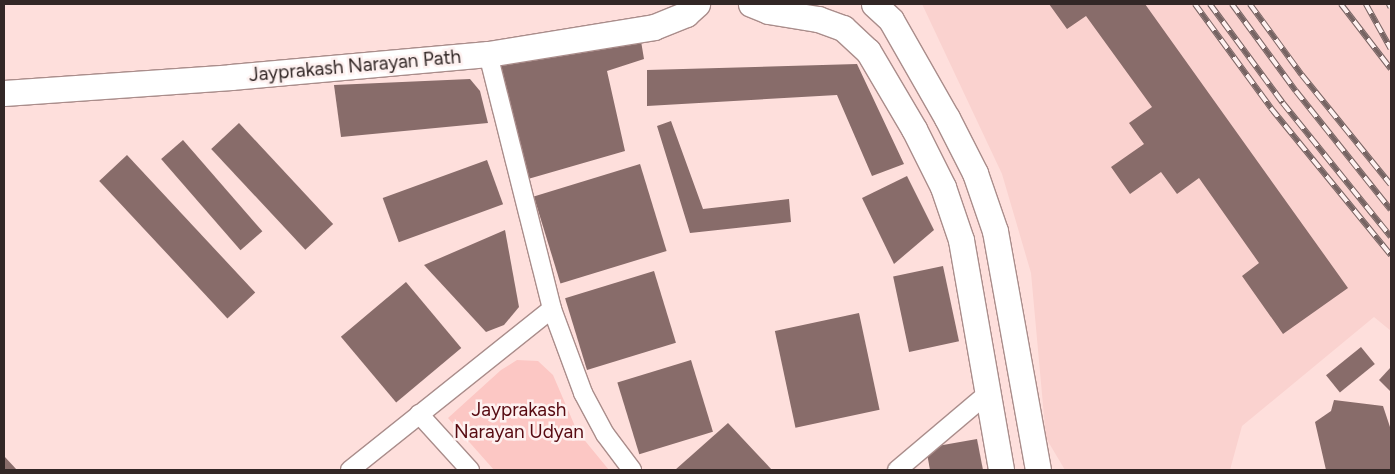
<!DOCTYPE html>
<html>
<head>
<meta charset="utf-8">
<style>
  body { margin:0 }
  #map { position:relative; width:1395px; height:474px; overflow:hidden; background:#fedfdc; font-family:Figtree,sans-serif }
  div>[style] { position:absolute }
  .built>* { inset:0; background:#fad2cf }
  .green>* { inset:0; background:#fcc7c4 }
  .building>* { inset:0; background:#886c6a; transform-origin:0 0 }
  .roads { filter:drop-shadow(1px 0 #aa8d8b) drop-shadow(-1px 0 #aa8d8b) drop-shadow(0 1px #aa8d8b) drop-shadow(0 -1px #aa8d8b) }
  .street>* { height:18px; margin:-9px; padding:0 9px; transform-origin:9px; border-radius:9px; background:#fff }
  .secondary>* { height:25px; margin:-12.5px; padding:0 12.5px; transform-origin:12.5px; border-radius:12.5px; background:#fff }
  .rail>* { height:5.5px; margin-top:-2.75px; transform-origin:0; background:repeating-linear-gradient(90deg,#fef1f0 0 11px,#766463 0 22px); box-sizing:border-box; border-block:1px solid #766463 }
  span { translate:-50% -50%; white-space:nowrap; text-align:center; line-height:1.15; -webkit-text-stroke:5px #fef1f0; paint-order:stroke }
  .street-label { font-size:19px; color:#322726 }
  .park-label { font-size:19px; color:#570a11 }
  .frame { position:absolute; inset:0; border:5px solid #322726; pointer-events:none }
</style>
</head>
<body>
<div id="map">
  <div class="built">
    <div style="clip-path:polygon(922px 4px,1391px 4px,1391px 331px,1374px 317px,1242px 426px,1230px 470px,1065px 470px,1046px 438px,1031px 273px,1002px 174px)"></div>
  </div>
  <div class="green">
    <div style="clip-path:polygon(517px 360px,538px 361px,553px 375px,577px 431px,609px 470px,494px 470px,448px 418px,501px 370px)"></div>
  </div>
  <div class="building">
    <div style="clip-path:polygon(1049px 4px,1145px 4px,1348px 288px,1283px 334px,1242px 276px,1259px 263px,1199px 178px,1177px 194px,1161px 172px,1130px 194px,1111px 167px,1144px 144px,1129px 123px,1152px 107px,1086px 16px,1067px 29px)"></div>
    <div style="clip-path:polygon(641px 41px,644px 59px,607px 71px,625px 151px,528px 179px,500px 63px)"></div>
    <div style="clip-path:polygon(857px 64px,904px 164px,872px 176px,837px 95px,647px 106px,647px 70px)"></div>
    <div style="clip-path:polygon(470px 79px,480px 91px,488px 123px,341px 137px,334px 85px)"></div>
    <div style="clip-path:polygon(671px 121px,703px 209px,789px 199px,791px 222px,690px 233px,657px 126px)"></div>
    <div style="left:239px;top:123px;width:138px;height:38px;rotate:47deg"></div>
    <div style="left:183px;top:140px;width:121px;height:29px;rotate:49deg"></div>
    <div style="left:127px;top:155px;width:188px;height:38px;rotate:47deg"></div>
    <div style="left:487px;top:160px;width:47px;height:111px;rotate:70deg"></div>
    <div style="left:640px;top:164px;width:91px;height:111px;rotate:73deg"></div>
    <div style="clip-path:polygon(907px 176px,934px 230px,894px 264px,862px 198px)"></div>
    <div style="clip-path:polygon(505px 230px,519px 307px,504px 325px,486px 332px,424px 265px)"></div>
    <div style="left:943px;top:266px;width:77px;height:51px;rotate:78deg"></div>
    <div style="left:654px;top:271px;width:75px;height:93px;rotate:73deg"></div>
    <div style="left:406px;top:282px;width:86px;height:85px;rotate:50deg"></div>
    <div style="left:859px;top:313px;width:99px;height:86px;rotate:78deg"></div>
    <div style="left:1361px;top:347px;width:22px;height:45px;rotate:51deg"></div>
    <div style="left:691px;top:360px;width:75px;height:77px;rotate:73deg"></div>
    <div style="clip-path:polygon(1391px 367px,1391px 392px,1379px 380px)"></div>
    <div style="clip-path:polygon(1334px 400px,1383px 406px,1391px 430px,1391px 470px,1326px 470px,1315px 422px,1331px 411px)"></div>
    <div style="clip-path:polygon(728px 423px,772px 470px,675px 470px)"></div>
    <div style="clip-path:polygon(977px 439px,983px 470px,930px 470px,926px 448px)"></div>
    <div style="clip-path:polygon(4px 456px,17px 470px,4px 470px)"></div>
  </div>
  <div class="roads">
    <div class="street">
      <div style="left:488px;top:54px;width:263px;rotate:75.9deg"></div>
      <div style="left:552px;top:309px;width:90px;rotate:69.7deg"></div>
      <div style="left:583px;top:393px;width:47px;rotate:61.8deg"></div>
      <div style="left:605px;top:434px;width:45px;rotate:53.1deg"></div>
      <div style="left:419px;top:414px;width:76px;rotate:47.7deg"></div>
      <div style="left:350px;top:470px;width:258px;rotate:-38.6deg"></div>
      <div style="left:897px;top:470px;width:119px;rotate:-40.2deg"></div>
    </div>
    <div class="secondary">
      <div style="left:751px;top:4px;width:18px;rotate:22deg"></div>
      <div style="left:768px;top:11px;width:51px;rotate:9.1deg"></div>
      <div style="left:818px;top:19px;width:27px;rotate:20deg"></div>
      <div style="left:843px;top:28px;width:34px;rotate:43deg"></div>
      <div style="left:868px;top:51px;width:91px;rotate:59.5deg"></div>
      <div style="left:914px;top:129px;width:65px;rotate:63.4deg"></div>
      <div style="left:943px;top:187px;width:56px;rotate:71.2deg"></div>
      <div style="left:961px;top:240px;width:233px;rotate:80.1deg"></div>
      <div style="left:874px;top:4px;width:23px;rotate:43deg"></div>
      <div style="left:891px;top:20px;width:113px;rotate:60.3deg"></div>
      <div style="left:947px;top:118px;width:62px;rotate:63deg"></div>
      <div style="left:975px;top:173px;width:61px;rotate:71deg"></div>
      <div style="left:995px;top:231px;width:243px;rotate:79.8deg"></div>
      <div style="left:4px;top:93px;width:228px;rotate:-4deg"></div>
      <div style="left:231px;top:77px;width:258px;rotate:-5.1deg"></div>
      <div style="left:488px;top:54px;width:168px;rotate:-9.2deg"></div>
      <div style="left:654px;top:27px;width:35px;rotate:-22deg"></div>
      <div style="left:686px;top:14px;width:15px;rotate:-42deg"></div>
    </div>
  </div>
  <div class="rail">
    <div style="left:1195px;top:4px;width:129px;rotate:53.8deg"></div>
    <div style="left:1271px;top:108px;width:190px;rotate:50.8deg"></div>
    <div style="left:1210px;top:4px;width:123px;rotate:53.6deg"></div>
    <div style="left:1283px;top:103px;width:172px;rotate:51.1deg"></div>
    <div style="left:1232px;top:4px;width:108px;rotate:53.7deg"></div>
    <div style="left:1296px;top:91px;width:152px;rotate:51.4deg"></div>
    <div style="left:1250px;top:4px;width:88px;rotate:53.8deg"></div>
    <div style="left:1302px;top:75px;width:141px;rotate:51deg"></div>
    <div style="left:1341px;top:4px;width:82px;rotate:52.4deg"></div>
    <div style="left:1366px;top:4px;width:51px;rotate:60.9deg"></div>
    <div style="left:1389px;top:4px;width:4px;rotate:63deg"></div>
  </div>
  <div class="street-label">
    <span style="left:355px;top:66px;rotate:-5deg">Jayprakash Narayan Path</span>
  </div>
  <div class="park-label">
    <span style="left:519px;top:421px">Jayprakash<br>Narayan Udyan</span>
  </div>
  <div class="frame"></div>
</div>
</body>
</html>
